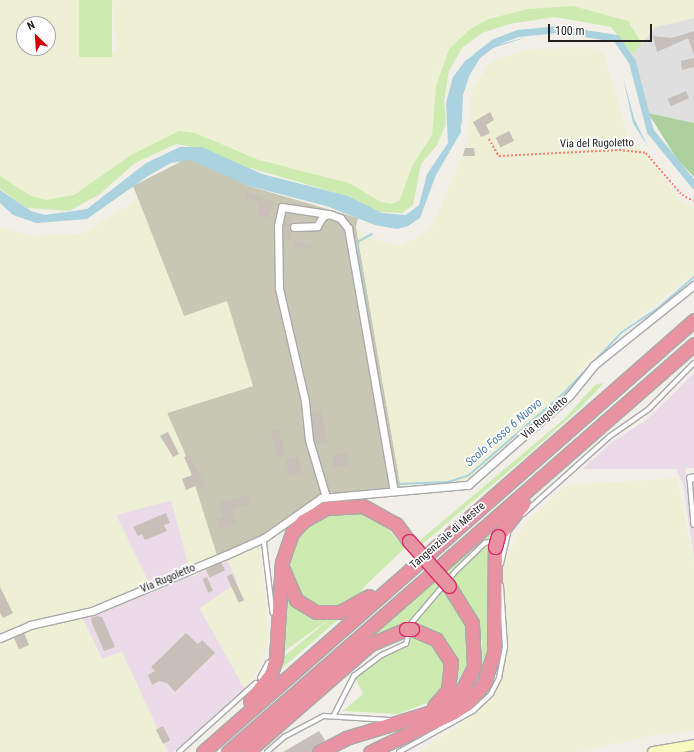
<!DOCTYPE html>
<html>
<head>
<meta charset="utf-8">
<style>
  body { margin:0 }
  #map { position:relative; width:694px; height:752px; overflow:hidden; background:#f2efe9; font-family:"Roboto Condensed",sans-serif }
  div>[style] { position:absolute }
  .residential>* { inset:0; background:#e0dfdf }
  .industrial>* { inset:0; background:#ebdbe8 }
  .construction>* { inset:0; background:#c7c7b4 }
  .farmland>* { inset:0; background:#eef0d5 }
  .grass>* { inset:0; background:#cdebb0; transform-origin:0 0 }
  .forest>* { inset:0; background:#add19e }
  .water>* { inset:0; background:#aad3df }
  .stream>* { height:2px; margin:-1px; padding:0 1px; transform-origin:1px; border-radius:1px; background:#aad3df }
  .canal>* { height:7px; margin:-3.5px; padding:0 3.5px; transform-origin:3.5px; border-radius:3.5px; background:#aad3df }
  .building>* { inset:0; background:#c7bfb8; transform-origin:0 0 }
  .path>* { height:1.5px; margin-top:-0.75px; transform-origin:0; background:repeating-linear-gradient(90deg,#fa8072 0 2px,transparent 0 4px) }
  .roads { filter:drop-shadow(1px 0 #a9a9a9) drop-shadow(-1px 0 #a9a9a9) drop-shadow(0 1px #a9a9a9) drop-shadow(0 -1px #a9a9a9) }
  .lane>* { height:3.5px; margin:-1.75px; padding:0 1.75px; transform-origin:1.75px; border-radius:1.75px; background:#fff }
  .street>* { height:7px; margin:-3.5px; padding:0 3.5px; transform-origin:3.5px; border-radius:3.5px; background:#fff }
  .secondary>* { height:10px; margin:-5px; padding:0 5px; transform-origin:5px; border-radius:5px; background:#f7fabf }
  .highway>* { height:13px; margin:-6.5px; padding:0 6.5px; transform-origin:6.5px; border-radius:6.5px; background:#e892a2 }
  .bridges { filter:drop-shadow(1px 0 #dc2a67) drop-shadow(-1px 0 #dc2a67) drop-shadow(0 1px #dc2a67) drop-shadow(0 -1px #dc2a67) }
  .highway-bridge>* { height:13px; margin:-6.5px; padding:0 6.5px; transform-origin:6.5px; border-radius:6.5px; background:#e892a2 }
  span { translate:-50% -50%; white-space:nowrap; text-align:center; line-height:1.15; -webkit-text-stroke:3.5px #fff; paint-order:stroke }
  .street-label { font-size:11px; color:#222 }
  .water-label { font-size:12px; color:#4a7aab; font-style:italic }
  .north { position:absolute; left:16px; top:16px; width:40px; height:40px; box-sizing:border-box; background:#fff; border:1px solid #a7a7a7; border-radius:50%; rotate:335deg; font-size:11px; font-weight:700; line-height:16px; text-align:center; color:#222 }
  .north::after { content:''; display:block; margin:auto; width:14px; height:18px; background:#d40000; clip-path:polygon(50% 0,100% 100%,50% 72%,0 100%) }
  .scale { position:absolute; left:548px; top:24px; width:104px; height:18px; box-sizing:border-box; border:2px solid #222; border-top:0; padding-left:5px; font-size:12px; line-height:14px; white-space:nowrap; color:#222; -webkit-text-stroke:3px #fff; paint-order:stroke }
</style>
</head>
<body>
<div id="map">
  <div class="residential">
    <div style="clip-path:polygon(694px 18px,694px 123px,648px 113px,632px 54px,655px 27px)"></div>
  </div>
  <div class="industrial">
    <div style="clip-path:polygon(694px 373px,694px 468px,686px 468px,685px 483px,694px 482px,694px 558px,683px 483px,676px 469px,582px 469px,611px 443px,646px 420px)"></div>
    <div style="clip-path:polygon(171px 500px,192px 576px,228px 560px,239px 582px,200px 609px,245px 689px,173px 752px,168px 752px,122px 652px,102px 659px,82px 617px,152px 589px,116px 515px)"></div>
  </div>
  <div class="construction">
    <div style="clip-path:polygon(184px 160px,194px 160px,249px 186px,358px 218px,356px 227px,401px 489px,332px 501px,295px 516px,260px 544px,218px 559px,185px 454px,167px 413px,253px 386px,184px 316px,133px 186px)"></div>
  </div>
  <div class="farmland">
    <div style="clip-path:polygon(evenodd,0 0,79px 0,85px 57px,117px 51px,112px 0,694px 0,694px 18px,655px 27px,642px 44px,628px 21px,528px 9px,489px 19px,440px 68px,432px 135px,412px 166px,400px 200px,392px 204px,381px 202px,349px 183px,259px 160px,195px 133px,179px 131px,131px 155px,88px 188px,64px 198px,46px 200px,31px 196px,0 176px,0 0,24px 24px,48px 24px,48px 48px,24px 48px,24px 24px)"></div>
    <div style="clip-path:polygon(586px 48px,603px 52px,629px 139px,650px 157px,677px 198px,694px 207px,694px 274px,619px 333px,580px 370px,563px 399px,468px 484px,401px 489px,356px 227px,370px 239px,401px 246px,431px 229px,467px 145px,471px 92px,490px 62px,527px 49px)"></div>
    <div style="clip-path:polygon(138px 199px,184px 316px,227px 301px,253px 386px,167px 413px,185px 454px,218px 559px,260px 544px,269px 640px,258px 670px,245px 689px,200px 608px,238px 582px,227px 560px,192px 577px,171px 500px,116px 515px,152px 589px,82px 617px,102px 659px,122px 652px,168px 752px,0 752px,0 227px,31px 236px,82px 234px)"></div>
    <div style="clip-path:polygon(677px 478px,694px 562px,694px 731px,655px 735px,578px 752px,419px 752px,477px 713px,503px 671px,500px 593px,503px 562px,526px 522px,567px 485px)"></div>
  </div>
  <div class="grass">
    <div style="left:79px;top:0;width:33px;height:57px"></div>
    <div style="clip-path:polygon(573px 6px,628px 21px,642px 44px,632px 54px,611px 27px,555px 17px,509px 24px,482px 33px,462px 48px,449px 71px,444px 101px,446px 124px,437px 145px,421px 164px,413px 205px,402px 213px,378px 212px,350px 197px,247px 167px,208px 150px,176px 144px,135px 163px,100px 194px,69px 211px,27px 208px,0 189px,0 176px,31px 196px,46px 200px,74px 195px,131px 155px,179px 131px,195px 133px,259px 160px,349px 183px,381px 202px,392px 204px,400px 200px,412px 166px,432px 135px,436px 86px,449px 49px,470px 29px,489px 19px,528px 9px)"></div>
    <div style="clip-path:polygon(604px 383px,577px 411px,516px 465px,421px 545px,418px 542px,564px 419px,595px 385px)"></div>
    <div style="clip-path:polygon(344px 510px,363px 513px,384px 525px,405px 548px,366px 585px,356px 598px,337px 607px,319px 607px,302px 599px,288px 570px,289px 553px,300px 531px,322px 515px)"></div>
    <div style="clip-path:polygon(499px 525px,493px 537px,448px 576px,444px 572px)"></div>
    <div style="clip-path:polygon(490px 542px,490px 648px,478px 683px,465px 695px,480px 666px,482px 641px,473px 611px,451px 579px)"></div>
    <div style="clip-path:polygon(434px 580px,439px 587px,406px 626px,390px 629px,365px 641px)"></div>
    <div style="clip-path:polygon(443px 591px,466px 626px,468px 662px,450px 695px,453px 664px,412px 625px)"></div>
    <div style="clip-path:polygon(283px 593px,340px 618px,282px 668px,282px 658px,331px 618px,283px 652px)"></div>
    <div style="clip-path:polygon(410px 631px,427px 637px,446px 665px,443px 688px,432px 701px,398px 714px,343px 711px,363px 694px,355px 677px,379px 657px,406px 646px)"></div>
  </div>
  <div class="forest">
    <div style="clip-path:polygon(648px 113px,694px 123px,694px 177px,677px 159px)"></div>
  </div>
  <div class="water">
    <div style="clip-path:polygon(527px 37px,493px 48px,471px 64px,459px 93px,461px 132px,436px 175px,420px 218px,408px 226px,397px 229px,375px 225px,326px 206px,249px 186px,190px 160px,171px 163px,148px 176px,87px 219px,36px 223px,13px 215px,0 203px,0 190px,31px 211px,45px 215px,87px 209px,146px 163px,180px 147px,202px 147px,262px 174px,348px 196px,382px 213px,406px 215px,419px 205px,427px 174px,448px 143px,446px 103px,453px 77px,465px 61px,482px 49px)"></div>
    <div style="clip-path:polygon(623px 77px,634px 118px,648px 147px,633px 123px)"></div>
  </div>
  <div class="stream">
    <div style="left:372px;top:234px;width:15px;rotate:152deg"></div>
    <div style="left:359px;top:241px;width:7px;rotate:106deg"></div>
    <div style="left:357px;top:248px;width:162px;rotate:80.8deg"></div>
    <div style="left:396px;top:484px;width:52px;rotate:-2.2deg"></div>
    <div style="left:448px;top:482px;width:22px;rotate:-18deg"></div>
    <div style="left:469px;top:475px;width:125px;rotate:-40.8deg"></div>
    <div style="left:564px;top:393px;width:84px;rotate:-46.4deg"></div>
    <div style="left:622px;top:332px;width:42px;rotate:-33.3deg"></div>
    <div style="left:657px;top:309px;width:49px;rotate:-40.9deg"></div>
  </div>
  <div class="canal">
    <div style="left:458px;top:121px;width:27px;rotate:-88deg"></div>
    <div style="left:459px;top:94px;width:20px;rotate:-72deg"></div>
    <div style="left:465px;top:75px;width:23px;rotate:-59deg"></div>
    <div style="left:477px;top:55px;width:21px;rotate:-37deg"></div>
    <div style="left:494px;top:42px;width:26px;rotate:-21deg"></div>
    <div style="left:518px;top:33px;width:40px;rotate:-5.7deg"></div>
    <div style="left:558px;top:29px;width:59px;rotate:8.8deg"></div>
    <div style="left:616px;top:38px;width:29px;rotate:56deg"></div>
    <div style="left:632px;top:62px;width:71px;rotate:75.4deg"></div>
    <div style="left:650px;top:131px;width:70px;rotate:50.8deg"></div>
  </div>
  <div class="building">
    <div style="clip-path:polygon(694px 31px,694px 55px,688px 38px,657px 52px,653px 36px,672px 38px)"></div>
    <div style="clip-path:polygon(694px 58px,694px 67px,682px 70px,681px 61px)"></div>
    <div style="left:686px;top:91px;width:8px;height:20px;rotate:67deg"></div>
    <div style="clip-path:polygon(490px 112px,494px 120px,486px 125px,490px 133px,481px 137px,473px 122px)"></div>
    <div style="left:509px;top:131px;width:11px;height:15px;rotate:63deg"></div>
    <div style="clip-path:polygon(465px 148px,474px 148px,475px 156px,463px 156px)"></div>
    <div style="clip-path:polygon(247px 192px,274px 203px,268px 218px,256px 214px,260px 203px,245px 198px)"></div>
    <div style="clip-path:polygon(285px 217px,291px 217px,291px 239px,283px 239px)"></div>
    <div style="clip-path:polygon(294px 242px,312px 244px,311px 248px,301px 249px,294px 246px)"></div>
    <div style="clip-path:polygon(321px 410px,328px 443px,316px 445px,311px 413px)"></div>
    <div style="left:278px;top:429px;width:27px;height:8px;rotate:75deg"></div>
    <div style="clip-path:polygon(168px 432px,179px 454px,173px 457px,160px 436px)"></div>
    <div style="clip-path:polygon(346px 453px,349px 466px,333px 466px,334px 455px)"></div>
    <div style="clip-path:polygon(189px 455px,206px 487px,200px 490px,197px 485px,186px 490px,182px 479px,192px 475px,184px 457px)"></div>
    <div style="left:298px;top:457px;width:16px;height:13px;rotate:75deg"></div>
    <div style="clip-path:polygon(248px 495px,250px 504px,232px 510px,236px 525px,219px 529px,216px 519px,223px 517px,219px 503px)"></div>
    <div style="clip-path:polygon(166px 513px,170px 523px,164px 525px,167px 531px,145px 540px,142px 534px,138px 536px,133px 527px)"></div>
    <div style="left:221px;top:562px;width:9px;height:17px;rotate:63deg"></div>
    <div style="left:232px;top:574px;width:29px;height:6px;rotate:65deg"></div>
    <div style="left:207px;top:577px;width:15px;height:5px;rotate:67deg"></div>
    <div style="clip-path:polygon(0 587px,13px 613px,3px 618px,0 613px)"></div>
    <div style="clip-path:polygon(97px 616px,102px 617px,115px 647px,104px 651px,92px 623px,91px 618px)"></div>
    <div style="left:24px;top:633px;width:13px;height:11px;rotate:67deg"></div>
    <div style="clip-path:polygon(186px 633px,198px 644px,202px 640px,215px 653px,175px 692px,167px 683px,159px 681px,152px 685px,148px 675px,155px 671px,151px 667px)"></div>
    <div style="left:163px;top:726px;width:16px;height:8px;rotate:63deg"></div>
    <div style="clip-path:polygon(319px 731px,325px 740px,311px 752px,283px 752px)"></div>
  </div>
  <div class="path">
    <div style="left:489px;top:139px;width:20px;rotate:60deg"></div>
    <div style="left:499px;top:156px;width:120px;rotate:-2.9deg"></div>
    <div style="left:619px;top:150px;width:27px;rotate:6deg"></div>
    <div style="left:646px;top:153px;width:55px;rotate:49.4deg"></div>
    <div style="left:682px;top:195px;width:13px;rotate:27deg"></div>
  </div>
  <div class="roads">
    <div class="lane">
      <div style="left:690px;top:478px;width:47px;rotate:85.1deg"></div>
      <div style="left:523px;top:514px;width:115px;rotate:-41.8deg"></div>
      <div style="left:609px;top:437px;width:49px;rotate:-35deg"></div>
      <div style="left:649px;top:409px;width:64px;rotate:-45.6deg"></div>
      <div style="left:264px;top:539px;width:74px;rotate:83deg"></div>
      <div style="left:501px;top:564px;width:32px;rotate:-77deg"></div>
      <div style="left:409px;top:626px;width:72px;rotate:-49.5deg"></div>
      <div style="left:456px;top:571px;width:40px;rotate:-44deg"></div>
      <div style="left:485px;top:543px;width:8px;rotate:-14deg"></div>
      <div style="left:260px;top:678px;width:17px;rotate:-62deg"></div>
      <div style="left:334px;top:715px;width:44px;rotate:-62.9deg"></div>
      <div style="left:354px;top:676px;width:35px;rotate:-37deg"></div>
      <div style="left:382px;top:655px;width:26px;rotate:-25deg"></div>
      <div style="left:406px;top:644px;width:12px;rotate:-76deg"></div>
      <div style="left:179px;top:752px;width:103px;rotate:-41.9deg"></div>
      <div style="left:267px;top:752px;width:23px;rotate:-41deg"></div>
      <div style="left:284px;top:737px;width:45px;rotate:-27.7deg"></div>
      <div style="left:324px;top:716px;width:65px;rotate:3.5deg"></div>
      <div style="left:399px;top:752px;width:85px;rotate:-29deg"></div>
      <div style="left:473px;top:711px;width:25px;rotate:-43deg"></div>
      <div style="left:491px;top:694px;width:18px;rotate:-63deg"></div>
      <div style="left:499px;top:678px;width:32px;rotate:-79deg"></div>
      <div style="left:505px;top:647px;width:61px;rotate:-93.8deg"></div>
    </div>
    <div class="street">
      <div style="left:294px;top:227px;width:23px;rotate:-2deg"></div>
      <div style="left:317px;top:226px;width:12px;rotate:-59deg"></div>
      <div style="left:323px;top:216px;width:6px;rotate:-18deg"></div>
      <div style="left:329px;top:214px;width:12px;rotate:20deg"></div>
      <div style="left:340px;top:218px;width:13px;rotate:51deg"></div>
      <div style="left:348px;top:228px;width:267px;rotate:80.1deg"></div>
      <div style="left:690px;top:478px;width:4px;rotate:-14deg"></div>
      <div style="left:326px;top:497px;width:59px;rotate:-106.6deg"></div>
      <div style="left:309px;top:440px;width:39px;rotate:-96deg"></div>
      <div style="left:305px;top:401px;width:116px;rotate:-103deg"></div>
      <div style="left:279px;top:288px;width:62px;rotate:-90.9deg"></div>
      <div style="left:278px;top:226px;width:19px;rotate:-78deg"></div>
      <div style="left:282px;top:207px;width:46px;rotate:8.8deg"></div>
      <div style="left:0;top:638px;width:33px;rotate:-23deg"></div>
      <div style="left:30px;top:625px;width:64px;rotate:-12.7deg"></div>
      <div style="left:92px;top:611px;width:145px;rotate:-22.7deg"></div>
      <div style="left:226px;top:555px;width:42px;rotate:-24.1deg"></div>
      <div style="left:264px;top:538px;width:70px;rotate:-35.1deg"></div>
      <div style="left:321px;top:498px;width:148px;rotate:-5.1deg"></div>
      <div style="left:468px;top:485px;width:136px;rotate:-41.4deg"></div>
      <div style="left:570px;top:395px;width:38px;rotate:-51deg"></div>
      <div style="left:594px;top:365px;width:128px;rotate:-38.7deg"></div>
    </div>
    <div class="secondary">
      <div style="left:653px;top:752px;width:42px;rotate:-9.7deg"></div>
    </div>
    <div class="highway">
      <div style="left:498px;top:536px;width:41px;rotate:-52deg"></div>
      <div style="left:283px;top:569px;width:34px;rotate:67deg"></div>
      <div style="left:296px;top:600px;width:23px;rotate:31deg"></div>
      <div style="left:316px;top:612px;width:24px"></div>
      <div style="left:340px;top:612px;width:33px;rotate:-29deg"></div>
      <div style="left:412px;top:629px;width:26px;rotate:23deg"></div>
      <div style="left:436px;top:639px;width:27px;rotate:57deg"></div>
      <div style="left:451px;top:662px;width:28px;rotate:96deg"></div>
      <div style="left:448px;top:690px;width:21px;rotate:131deg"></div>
      <div style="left:250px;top:701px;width:34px;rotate:-52deg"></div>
      <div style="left:271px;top:674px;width:16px;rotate:-72deg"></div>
      <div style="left:276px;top:659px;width:97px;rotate:-86.5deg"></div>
      <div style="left:282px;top:562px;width:31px;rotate:-71deg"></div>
      <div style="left:292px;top:533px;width:16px;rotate:-47deg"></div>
      <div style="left:303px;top:521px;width:26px;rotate:-29deg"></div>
      <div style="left:326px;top:508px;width:37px;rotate:-3deg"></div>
      <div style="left:363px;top:506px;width:38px;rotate:29deg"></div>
      <div style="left:396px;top:524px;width:21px;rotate:53deg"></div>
      <div style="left:431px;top:717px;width:41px;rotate:-41.1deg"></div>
      <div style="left:462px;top:690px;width:27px;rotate:-63deg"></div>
      <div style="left:474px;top:666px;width:43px;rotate:-92.7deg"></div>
      <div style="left:472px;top:623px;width:44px;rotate:-121.9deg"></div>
      <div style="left:203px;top:752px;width:654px;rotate:-41.34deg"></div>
      <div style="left:228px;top:752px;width:619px;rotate:-41.2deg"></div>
      <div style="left:247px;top:752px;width:164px;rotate:-41.1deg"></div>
      <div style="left:371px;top:644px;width:38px;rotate:-23deg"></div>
      <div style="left:319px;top:752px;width:30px;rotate:-27deg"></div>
      <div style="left:346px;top:738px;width:96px;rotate:-16.9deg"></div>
      <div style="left:370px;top:752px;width:91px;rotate:-25.4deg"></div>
      <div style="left:452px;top:713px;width:17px;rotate:-33deg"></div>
      <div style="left:466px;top:704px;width:28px;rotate:-49deg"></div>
      <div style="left:484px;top:683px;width:32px;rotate:-72deg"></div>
      <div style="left:494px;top:653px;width:106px;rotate:-89.5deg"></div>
    </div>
  </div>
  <div class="bridges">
    <div class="highway-bridge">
      <div style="left:409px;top:541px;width:60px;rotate:48.4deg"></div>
      <div style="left:495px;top:547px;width:11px;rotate:-75deg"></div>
      <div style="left:406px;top:629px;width:6px"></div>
    </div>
  </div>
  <div class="street-label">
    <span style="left:597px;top:144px;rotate:-1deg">Via del Rugoletto</span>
    <span style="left:545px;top:418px;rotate:-42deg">Via Rugoletto</span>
    <span style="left:448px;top:536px;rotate:-41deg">Tangenziale di Mestre</span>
    <span style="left:168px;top:579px;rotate:-23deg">Via Rugoletto</span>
  </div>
  <div class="water-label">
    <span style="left:504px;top:433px;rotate:-41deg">Scolo Fosso 6 Nuovo</span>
  </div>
  <div class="north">N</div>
  <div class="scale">100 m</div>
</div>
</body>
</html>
